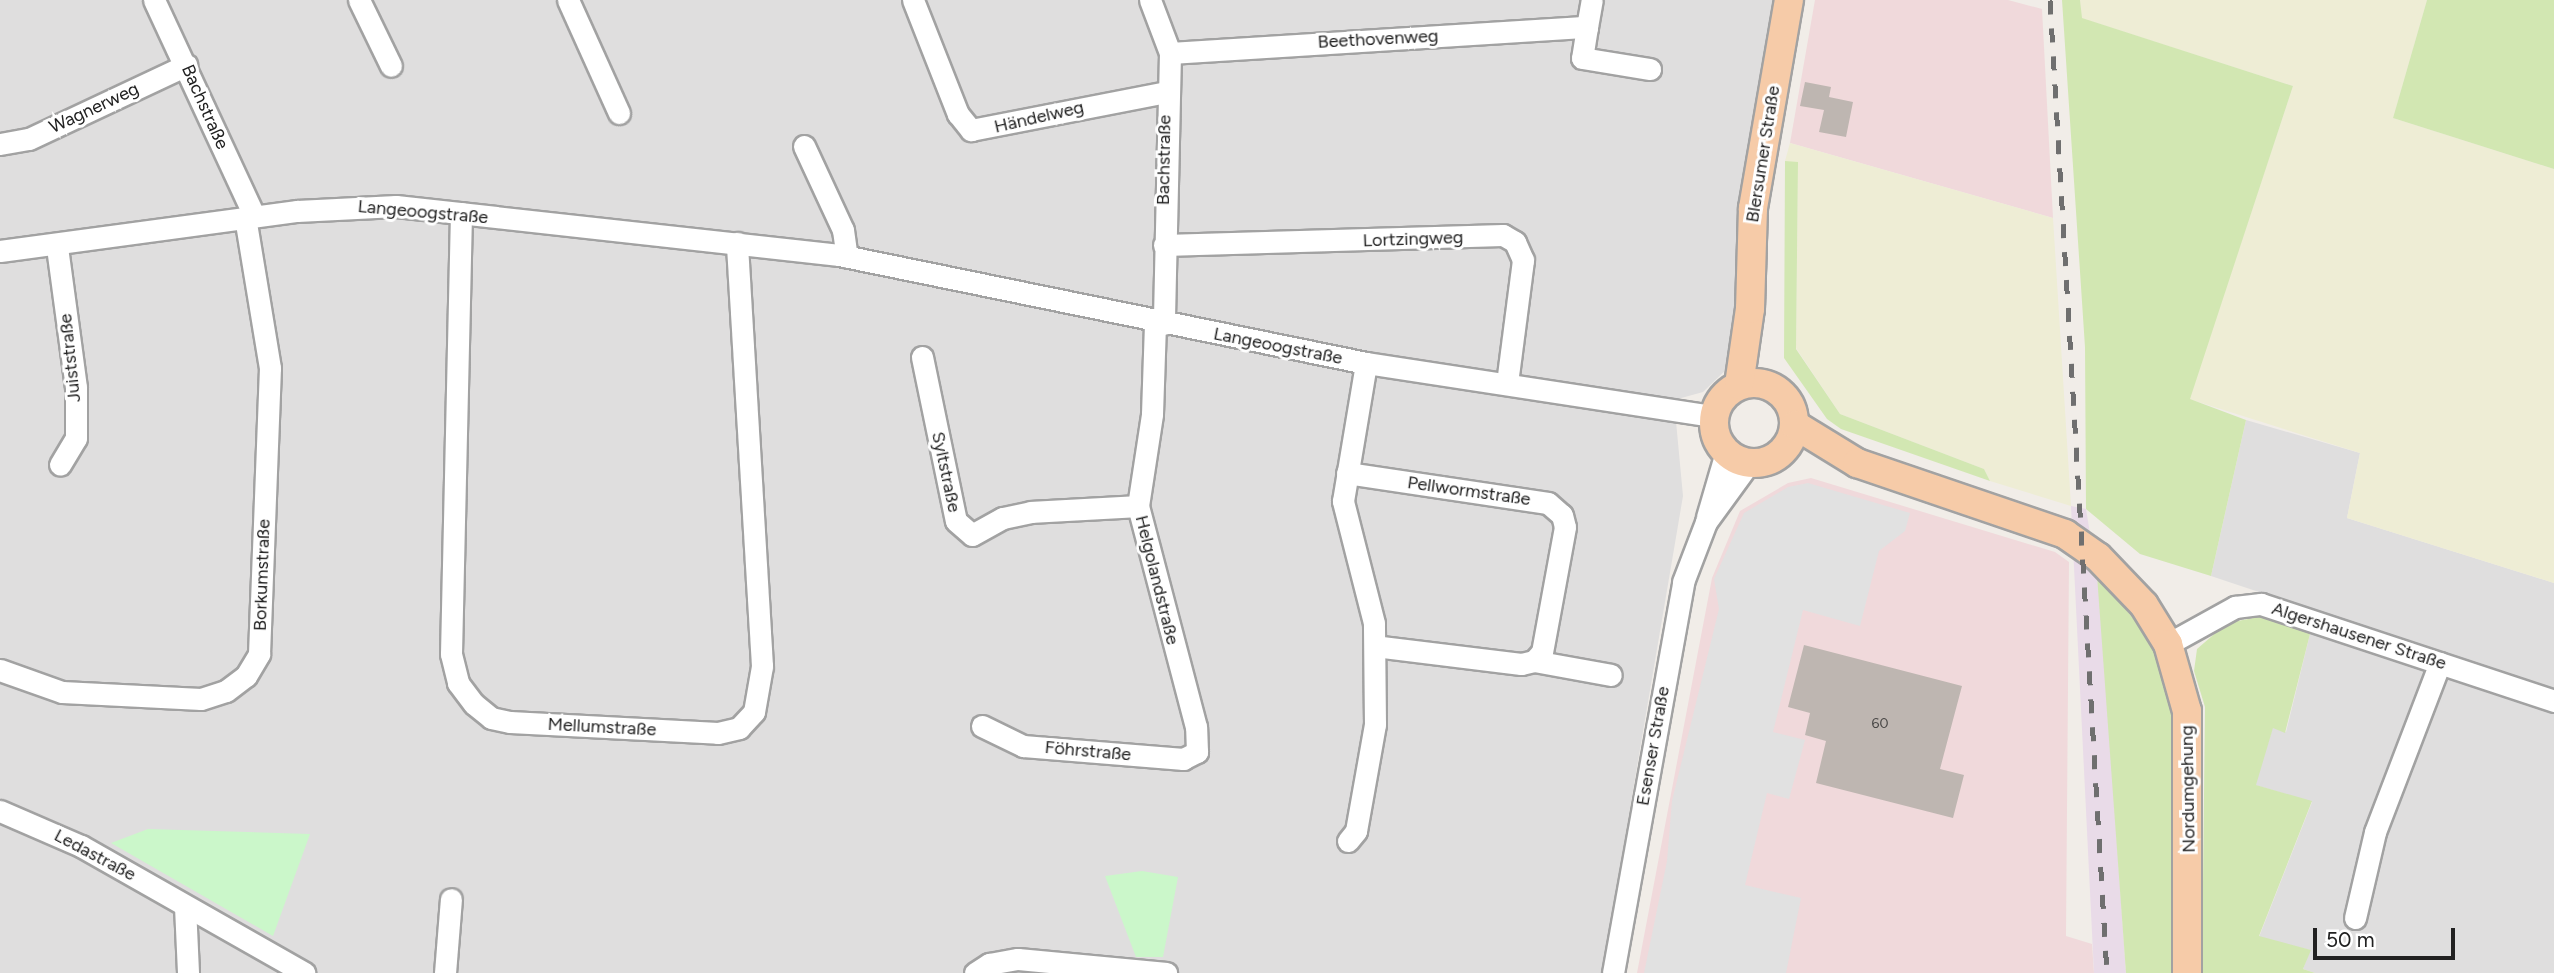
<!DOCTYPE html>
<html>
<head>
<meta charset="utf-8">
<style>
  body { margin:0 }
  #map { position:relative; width:2554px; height:973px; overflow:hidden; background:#f1ede8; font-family:Figtree,sans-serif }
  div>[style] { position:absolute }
  .residential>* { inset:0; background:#dfdede }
  .commercial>* { inset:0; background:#f0d9db }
  .industrial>* { inset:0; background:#e9dbe8 }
  .farmland>* { inset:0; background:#eeedd5 }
  .grass>* { inset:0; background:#d2e7b2 }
  .park>* { inset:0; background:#cbf7ca }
  .parking>* { inset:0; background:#e1e1e1 }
  .building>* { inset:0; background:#beb6b1 }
  .roads { filter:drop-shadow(2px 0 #a2a2a2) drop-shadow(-2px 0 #a2a2a2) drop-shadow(0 2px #a2a2a2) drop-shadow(0 -2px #a2a2a2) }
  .minor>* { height:21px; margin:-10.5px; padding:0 10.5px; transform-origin:10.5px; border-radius:10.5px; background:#fff }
  .major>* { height:28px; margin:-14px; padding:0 14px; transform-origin:14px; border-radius:14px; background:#f6cba8 }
  .major>.ring { margin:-14px; padding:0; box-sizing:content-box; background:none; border:28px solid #f6cba8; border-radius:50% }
  .rail>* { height:5px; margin-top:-2.5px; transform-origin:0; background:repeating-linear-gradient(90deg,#6f6f6f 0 14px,transparent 0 28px) }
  span { translate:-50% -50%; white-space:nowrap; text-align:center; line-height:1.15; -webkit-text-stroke:6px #fff; paint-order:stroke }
  .number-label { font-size:14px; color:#484645 }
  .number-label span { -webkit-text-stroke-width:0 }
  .street-label { font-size:18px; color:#212121 }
  .scale { position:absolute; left:2313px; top:928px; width:142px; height:32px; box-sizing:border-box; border:4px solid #212121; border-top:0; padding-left:9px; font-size:21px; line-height:24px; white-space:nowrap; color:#212121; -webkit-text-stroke:5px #fff; paint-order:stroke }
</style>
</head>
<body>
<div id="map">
  <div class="residential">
    <div style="clip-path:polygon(0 0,1774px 0,1741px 201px,1735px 361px,1703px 392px,1674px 400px,1683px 496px,1602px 973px,0 973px)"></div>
    <div style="clip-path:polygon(2246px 420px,2360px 453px,2347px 518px,2554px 583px,2554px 973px,2315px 973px,2303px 969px,2310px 950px,2259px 937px,2312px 802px,2255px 785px,2273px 727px,2286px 732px,2310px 634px,2298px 605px,2211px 576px)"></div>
  </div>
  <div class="commercial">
    <div style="clip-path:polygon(1815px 0,2008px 0,2042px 9px,2053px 218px,1790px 143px)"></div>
    <div style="clip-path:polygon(1811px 478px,2055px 552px,2069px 562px,2066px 936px,2092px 944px,2094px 973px,1637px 973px,1712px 578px,1740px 511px,1788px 483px)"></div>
  </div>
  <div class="industrial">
    <div style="clip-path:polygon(2071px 506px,2086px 509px,2100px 595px,2126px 973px,2094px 973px)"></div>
  </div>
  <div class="farmland">
    <div style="clip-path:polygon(2080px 0,2427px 0,2393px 118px,2554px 169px,2554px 583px,2347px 518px,2360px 453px,2189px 399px,2293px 86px,2081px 18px)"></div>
    <div style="clip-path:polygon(1790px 143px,2053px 218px,2071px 506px,1990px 481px,1984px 469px,1840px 414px,1796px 348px,1798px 163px,1785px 161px)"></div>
  </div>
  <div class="grass">
    <div style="clip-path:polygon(2062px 0,2080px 0,2082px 18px,2293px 86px,2190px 399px,2246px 420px,2211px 576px,2140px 554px,2086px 509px,2085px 347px)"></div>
    <div style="clip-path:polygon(2427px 0,2554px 0,2554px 169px,2393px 118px)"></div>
    <div style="clip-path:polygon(1785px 161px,1798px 162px,1796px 349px,1840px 414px,1984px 469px,1990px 481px,1841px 429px,1827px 419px,1784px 358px)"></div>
    <div style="clip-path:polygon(2097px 575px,2148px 636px,2166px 675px,2178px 728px,2177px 973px,2126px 973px)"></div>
    <div style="clip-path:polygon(2264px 616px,2307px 626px,2310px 634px,2285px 733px,2273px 728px,2256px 785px,2312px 801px,2259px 936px,2311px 950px,2303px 969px,2315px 973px,2202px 973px,2205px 707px,2194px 671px,2197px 649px,2227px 623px)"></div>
  </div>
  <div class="park">
    <div style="clip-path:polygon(148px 829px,310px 834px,273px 936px,111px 843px)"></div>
    <div style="clip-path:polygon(1142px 871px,1178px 877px,1163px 957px,1136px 957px,1105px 876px)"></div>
  </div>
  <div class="parking">
    <div style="clip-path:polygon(1808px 483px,1910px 513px,1905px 531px,1879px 551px,1860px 626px,1803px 610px,1773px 732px,1805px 740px,1789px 799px,1767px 793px,1745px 885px,1801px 898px,1786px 973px,1644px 973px,1667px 861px,1672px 801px,1719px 609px,1714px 579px,1744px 513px,1788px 487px)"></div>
  </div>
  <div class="building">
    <div style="clip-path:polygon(1805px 82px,1831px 87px,1829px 97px,1853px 102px,1846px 137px,1819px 132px,1824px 110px,1800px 106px)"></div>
    <div style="clip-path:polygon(1804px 645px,1962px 686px,1940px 769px,1964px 775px,1953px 818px,1816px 783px,1826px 741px,1805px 735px,1810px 713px,1788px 707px)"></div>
  </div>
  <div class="roads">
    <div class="minor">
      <div style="left:154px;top:0;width:237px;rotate:65.1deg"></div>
      <div style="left:359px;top:0;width:73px;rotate:64.1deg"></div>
      <div style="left:568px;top:0;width:124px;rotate:65.7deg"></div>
      <div style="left:913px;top:0;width:123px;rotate:68.5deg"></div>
      <div style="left:958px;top:114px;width:21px;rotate:51deg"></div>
      <div style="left:971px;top:130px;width:199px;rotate:-11deg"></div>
      <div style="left:1150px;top:0;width:57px;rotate:69.3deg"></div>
      <div style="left:1170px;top:53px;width:271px;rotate:91.3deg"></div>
      <div style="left:1587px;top:27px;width:31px;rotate:99deg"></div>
      <div style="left:1582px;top:58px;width:69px;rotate:9.2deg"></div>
      <div style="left:1170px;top:53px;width:418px;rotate:-3.6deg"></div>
      <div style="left:1587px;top:27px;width:27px;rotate:-80deg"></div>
      <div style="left:0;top:144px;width:29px;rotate:-10deg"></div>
      <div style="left:29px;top:139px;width:174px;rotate:-25.2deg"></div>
      <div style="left:804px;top:146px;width:93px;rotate:65.1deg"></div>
      <div style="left:843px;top:230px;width:27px;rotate:82deg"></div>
      <div style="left:461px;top:213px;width:441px;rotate:91.3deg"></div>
      <div style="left:451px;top:654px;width:30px;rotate:76deg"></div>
      <div style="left:458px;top:683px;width:26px;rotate:53deg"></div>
      <div style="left:474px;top:704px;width:22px;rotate:39deg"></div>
      <div style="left:491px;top:718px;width:19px;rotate:12deg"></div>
      <div style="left:510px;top:722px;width:208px;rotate:3deg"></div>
      <div style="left:718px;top:733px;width:22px;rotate:-13deg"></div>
      <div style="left:739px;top:728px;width:22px;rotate:-47deg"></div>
      <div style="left:754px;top:712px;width:47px;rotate:-80.1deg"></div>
      <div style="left:762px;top:666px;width:424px;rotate:-93.4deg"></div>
      <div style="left:1164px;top:245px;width:339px;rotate:-1.7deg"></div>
      <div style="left:1503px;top:235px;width:14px;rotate:30deg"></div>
      <div style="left:1515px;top:242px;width:20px;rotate:66deg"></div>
      <div style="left:1523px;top:260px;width:124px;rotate:97.4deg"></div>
      <div style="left:57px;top:247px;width:141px;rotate:82.3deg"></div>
      <div style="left:76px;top:387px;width:51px;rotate:90deg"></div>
      <div style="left:76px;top:438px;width:31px;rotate:121deg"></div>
      <div style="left:0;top:251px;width:300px;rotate:-7.7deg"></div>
      <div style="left:297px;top:211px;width:99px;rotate:-2.9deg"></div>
      <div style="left:396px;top:206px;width:446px;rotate:6.3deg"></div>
      <div style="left:839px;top:255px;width:538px;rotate:11.58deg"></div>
      <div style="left:1366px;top:363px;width:352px;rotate:8.7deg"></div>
      <div style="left:922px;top:357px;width:167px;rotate:78.3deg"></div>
      <div style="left:956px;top:521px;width:21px;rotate:41deg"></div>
      <div style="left:972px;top:535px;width:35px;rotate:-29deg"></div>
      <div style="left:1003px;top:518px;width:29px;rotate:-12deg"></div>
      <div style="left:1031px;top:512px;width:107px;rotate:-3.2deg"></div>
      <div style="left:1347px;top:473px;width:203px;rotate:8.5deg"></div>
      <div style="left:1548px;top:503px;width:18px;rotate:41deg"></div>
      <div style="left:1562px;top:515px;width:12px;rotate:76deg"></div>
      <div style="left:1565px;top:527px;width:127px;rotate:100.4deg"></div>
      <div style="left:1542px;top:652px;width:12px;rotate:132deg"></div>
      <div style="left:1534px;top:661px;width:13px;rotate:167deg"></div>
      <div style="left:1521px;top:664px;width:147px;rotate:-173deg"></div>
      <div style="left:1707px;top:517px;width:68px;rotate:-73.7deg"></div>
      <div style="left:2168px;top:644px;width:77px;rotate:-28.9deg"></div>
      <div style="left:2235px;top:607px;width:26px;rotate:-7deg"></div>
      <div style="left:2261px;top:604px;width:309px;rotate:18.3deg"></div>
      <div style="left:1534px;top:661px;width:78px;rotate:10.3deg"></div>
      <div style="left:0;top:670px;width:66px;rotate:19.5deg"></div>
      <div style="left:62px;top:692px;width:139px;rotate:2.9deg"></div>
      <div style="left:201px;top:699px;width:26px;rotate:-18deg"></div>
      <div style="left:226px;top:691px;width:25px;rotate:-37deg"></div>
      <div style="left:246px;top:676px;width:26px;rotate:-59deg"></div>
      <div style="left:259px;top:654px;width:286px;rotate:-87.8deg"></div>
      <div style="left:270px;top:368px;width:153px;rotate:-99.4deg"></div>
      <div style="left:982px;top:726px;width:46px;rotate:26deg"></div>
      <div style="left:1023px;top:746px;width:161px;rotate:4.6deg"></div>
      <div style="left:1183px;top:759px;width:16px;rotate:-27deg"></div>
      <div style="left:1197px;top:752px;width:25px;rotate:-92deg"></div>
      <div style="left:1196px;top:727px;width:228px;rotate:-104.7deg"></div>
      <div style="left:1138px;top:506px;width:93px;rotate:-81.3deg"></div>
      <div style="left:1152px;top:414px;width:92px;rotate:-88.1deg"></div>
      <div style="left:0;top:811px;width:88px;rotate:23.4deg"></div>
      <div style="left:81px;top:846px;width:257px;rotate:29.6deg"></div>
      <div style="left:1348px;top:841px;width:13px;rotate:-51deg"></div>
      <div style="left:1356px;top:831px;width:109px;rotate:-79.9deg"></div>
      <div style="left:1375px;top:724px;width:101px;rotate:-90.6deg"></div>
      <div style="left:1374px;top:623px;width:126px;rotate:-104.3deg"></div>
      <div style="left:1343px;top:501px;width:140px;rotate:-80.5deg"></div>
      <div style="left:185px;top:906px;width:67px;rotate:87.4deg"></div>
      <div style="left:2355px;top:918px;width:88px;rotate:-76.9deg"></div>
      <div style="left:2375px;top:832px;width:181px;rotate:-69deg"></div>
      <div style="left:445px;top:973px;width:74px;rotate:-85.4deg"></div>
      <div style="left:975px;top:973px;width:17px;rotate:-33deg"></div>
      <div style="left:989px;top:964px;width:29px;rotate:-10deg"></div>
      <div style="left:1018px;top:959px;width:149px;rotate:5.4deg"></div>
      <div style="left:1613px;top:973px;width:397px;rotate:-79.8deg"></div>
      <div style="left:1683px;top:582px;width:64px;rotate:-69deg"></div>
      <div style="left:1706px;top:522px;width:73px;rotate:-53.9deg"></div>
    </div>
    <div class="major">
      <div class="ring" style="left:1714px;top:383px;width:52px;height:52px"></div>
      <div style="left:1739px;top:385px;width:77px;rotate:-81.8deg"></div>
      <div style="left:1750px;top:309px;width:101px;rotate:-88.3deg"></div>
      <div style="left:1753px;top:208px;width:211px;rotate:-80.2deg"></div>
      <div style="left:1795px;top:425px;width:73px;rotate:31.5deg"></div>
      <div style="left:1857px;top:463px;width:220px;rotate:18.8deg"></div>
      <div style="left:2065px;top:534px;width:40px;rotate:34.9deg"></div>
      <div style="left:2098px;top:557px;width:66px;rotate:46.2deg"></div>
      <div style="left:2144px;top:605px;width:46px;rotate:58.4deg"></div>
      <div style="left:2168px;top:644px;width:70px;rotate:74.2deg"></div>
      <div style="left:2187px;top:711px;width:262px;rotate:90deg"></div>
    </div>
  </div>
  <div class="rail">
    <div style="left:2050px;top:0;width:975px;rotate:86.65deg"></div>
  </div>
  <div class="number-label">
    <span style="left:1880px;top:724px">60</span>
  </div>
  <div class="street-label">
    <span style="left:1378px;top:39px;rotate:-3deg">Beethovenweg</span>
    <span style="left:205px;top:107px;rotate:66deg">Bachstraße</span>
    <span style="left:94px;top:108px;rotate:-25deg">Wagnerweg</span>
    <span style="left:1039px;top:117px;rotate:-13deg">Händelweg</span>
    <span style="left:1763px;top:154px;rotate:-81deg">Blersumer Straße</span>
    <span style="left:1164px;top:160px;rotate:-89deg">Bachstraße</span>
    <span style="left:423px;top:212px;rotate:5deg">Langeoogstraße</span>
    <span style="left:1413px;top:239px;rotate:-2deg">Lortzingweg</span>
    <span style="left:1278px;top:346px;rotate:11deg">Langeoogstraße</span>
    <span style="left:70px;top:358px;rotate:-96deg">Juiststraße</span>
    <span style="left:946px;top:472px;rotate:78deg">Syltstraße</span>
    <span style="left:1469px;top:491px;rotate:8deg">Pellwormstraße</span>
    <span style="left:262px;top:575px;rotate:-88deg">Borkumstraße</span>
    <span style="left:1157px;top:580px;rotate:76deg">Helgolandstraße</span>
    <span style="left:2359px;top:636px;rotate:18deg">Algershausener Straße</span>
    <span style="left:602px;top:727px;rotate:3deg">Mellumstraße</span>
    <span style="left:1653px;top:746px;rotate:-80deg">Esenser Straße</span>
    <span style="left:1088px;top:751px;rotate:5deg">Föhrstraße</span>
    <span style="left:2188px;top:789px;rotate:-91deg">Nordumgehung</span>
    <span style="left:95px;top:855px;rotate:28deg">Ledastraße</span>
  </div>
  <div class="scale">50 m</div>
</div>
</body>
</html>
